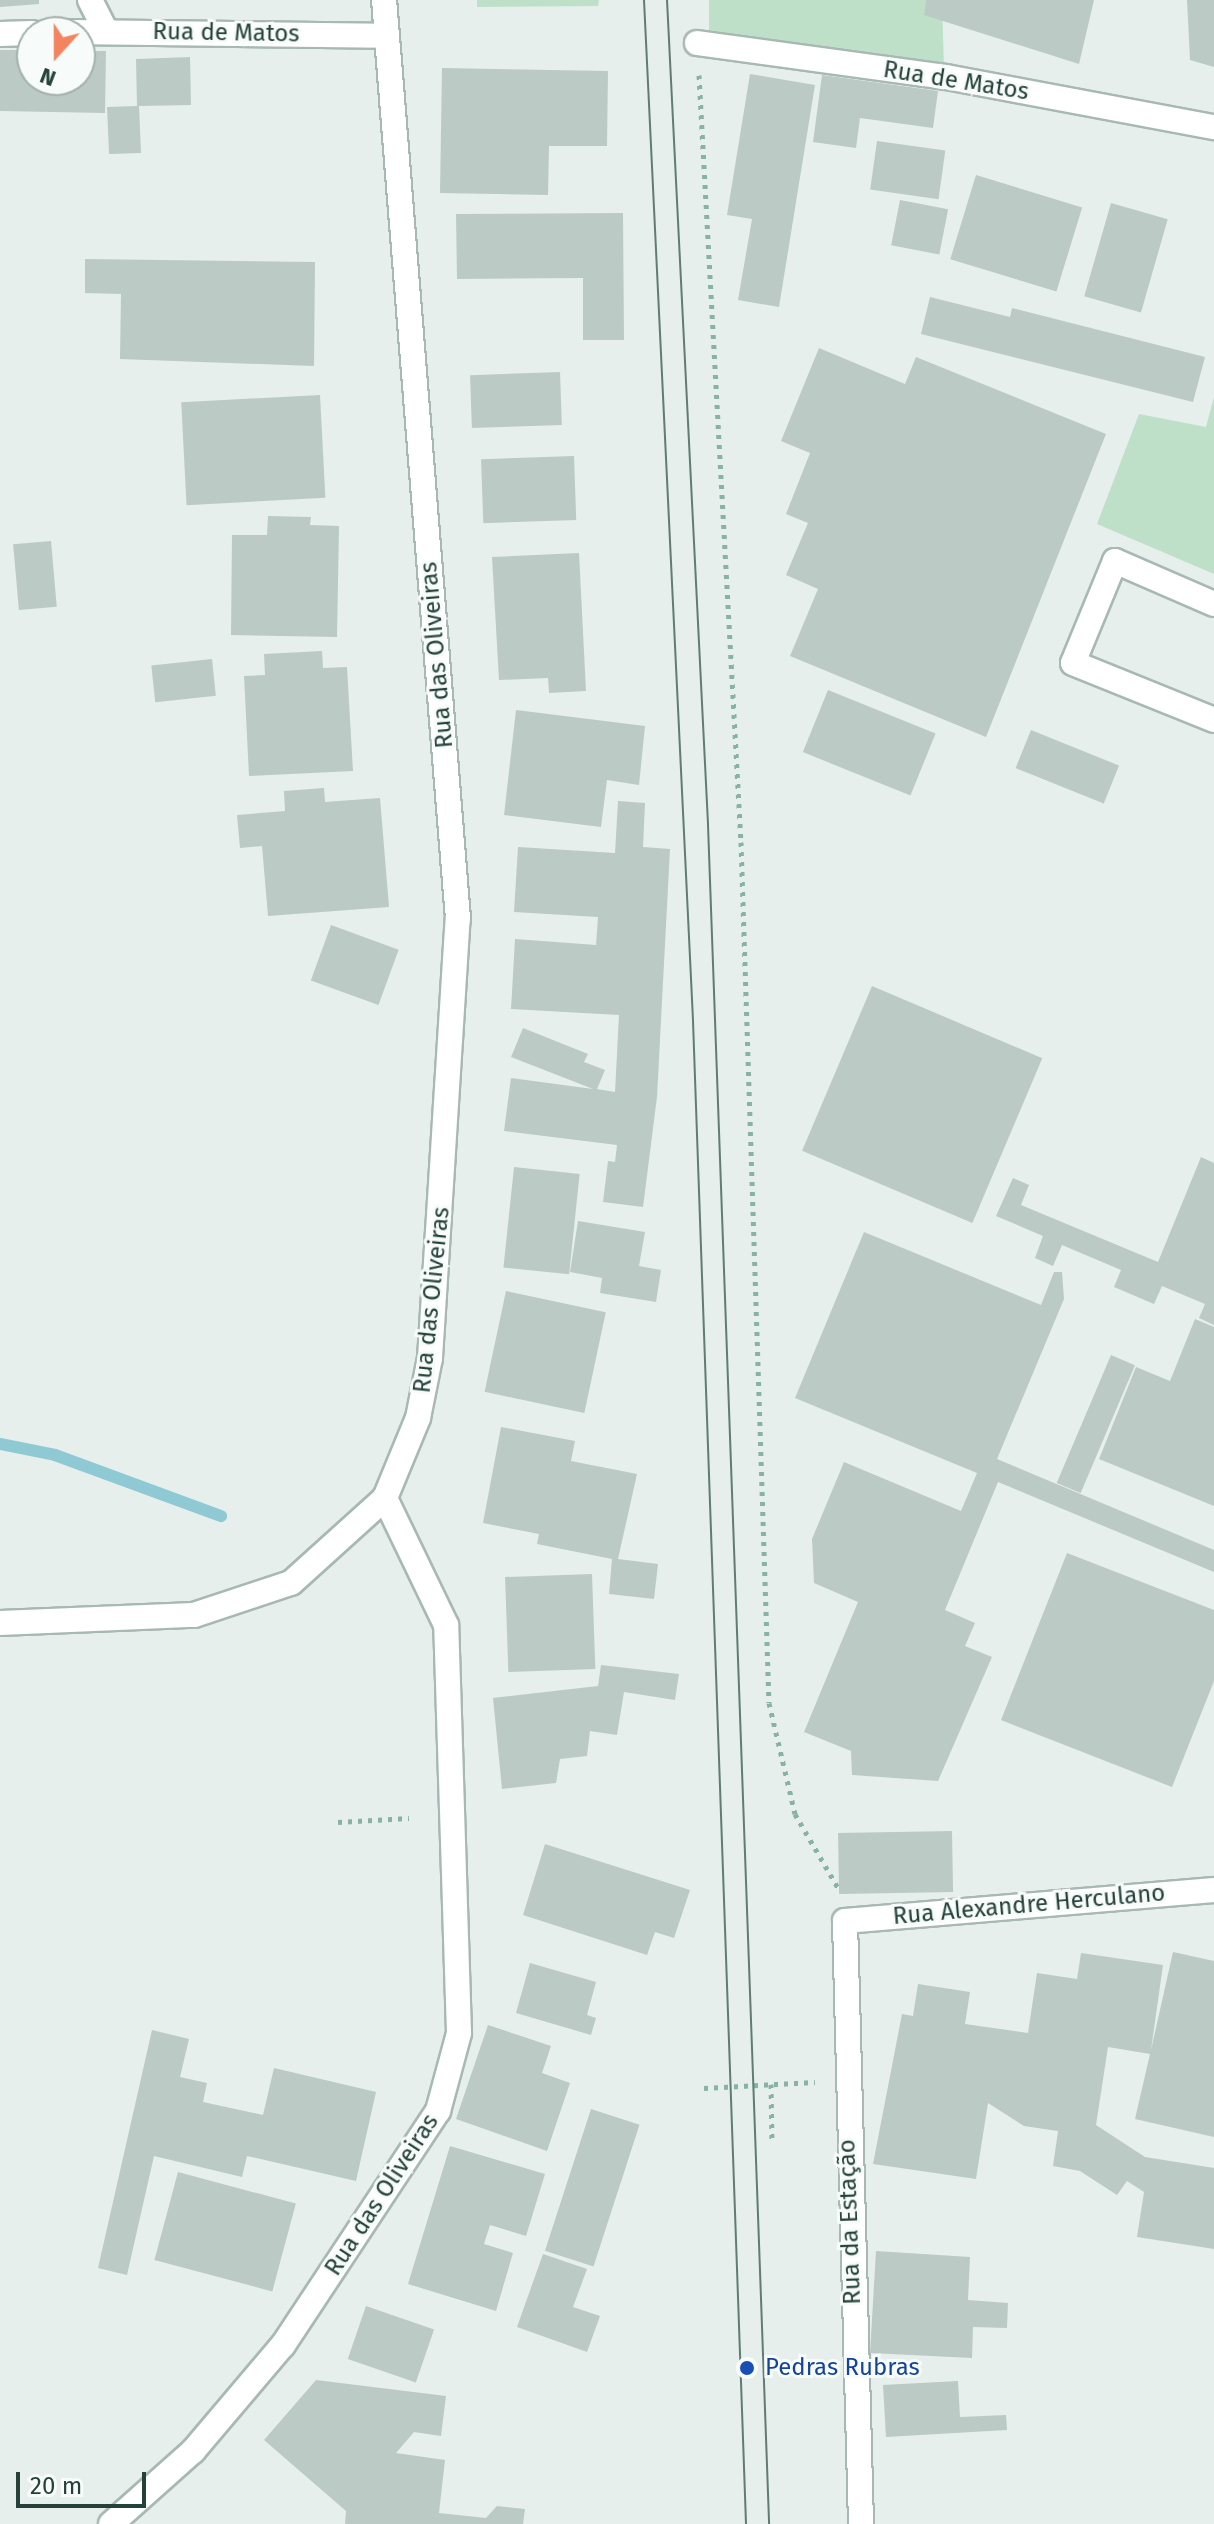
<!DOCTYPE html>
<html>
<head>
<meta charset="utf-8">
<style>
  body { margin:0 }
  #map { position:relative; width:1214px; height:2524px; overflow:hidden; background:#e6efeb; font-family:"Fira Sans",sans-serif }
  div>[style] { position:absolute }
  .green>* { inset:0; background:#bfe0c8 }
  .stream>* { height:12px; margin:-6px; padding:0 6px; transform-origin:6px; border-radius:6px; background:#8ec9d4 }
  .building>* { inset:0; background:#bbcac4; transform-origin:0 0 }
  .path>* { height:5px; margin-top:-2.5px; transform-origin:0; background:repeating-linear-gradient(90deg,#86b3a5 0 4px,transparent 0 10px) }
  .roads { filter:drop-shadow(2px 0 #a8b8b2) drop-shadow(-2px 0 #a8b8b2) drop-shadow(0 2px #a8b8b2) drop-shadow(0 -2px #a8b8b2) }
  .service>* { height:24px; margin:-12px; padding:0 12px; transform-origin:12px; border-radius:12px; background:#fff }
  .minor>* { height:24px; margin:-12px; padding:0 12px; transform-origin:12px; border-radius:12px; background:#fff }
  .secondary>* { height:24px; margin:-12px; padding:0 12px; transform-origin:12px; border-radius:12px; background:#fff }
  .tram>* { height:2px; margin:-1px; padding:0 1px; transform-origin:1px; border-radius:1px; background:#5f7d75 }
  .dots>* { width:22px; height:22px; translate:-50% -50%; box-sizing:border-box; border:4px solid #f7fbf9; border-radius:50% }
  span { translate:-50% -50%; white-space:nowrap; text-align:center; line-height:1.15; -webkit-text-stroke:6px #f7fbf9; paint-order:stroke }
  .street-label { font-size:24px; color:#24423a }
  .transit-label { font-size:24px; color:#164399 }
  .left { translate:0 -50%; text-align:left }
  .north { position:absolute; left:16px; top:16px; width:80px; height:80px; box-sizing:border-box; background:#f7fbf9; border:2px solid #a3b1ad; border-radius:50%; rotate:201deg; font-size:22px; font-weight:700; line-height:32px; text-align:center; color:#24423a }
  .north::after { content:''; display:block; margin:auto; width:28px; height:36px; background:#f4845f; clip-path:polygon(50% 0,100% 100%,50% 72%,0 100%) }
  .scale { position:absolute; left:16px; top:2472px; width:130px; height:36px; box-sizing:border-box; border:4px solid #24423a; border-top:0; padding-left:10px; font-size:24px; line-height:28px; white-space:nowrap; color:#24423a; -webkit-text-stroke:6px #f7fbf9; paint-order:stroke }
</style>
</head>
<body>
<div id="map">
  <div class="green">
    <div style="clip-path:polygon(477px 0,599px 0,598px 6px,477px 7px)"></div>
    <div style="clip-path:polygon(709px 0,942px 0,944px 70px,709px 30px)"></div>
    <div style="clip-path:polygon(1214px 397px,1214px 574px,1097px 524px,1139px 414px,1206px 427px)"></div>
  </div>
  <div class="stream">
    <div style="left:0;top:1444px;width:56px;rotate:11.3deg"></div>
    <div style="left:55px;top:1455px;width:177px;rotate:20.2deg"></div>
  </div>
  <div class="building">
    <div style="clip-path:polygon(0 0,39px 0,39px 4px,0 7px)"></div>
    <div style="clip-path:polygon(926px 0,1094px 0,1079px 64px,924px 15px)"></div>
    <div style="clip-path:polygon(1187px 0,1214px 0,1214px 67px,1190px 60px)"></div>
    <div style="clip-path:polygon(0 50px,32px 50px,32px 80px,80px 80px,80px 51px,106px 51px,105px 113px,0 111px)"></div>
    <div style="clip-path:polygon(190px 57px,191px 105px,139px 106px,141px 153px,109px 154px,107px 107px,137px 106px,136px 59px)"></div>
    <div style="clip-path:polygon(442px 68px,608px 71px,607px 146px,549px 146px,548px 195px,440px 193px)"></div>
    <div style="clip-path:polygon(750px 74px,815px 85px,779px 307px,738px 300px,752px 219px,727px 215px)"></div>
    <div style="clip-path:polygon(822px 75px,938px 91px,933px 128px,860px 118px,856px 148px,813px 142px)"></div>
    <div style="left:877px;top:141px;width:69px;height:49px;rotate:8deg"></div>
    <div style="left:976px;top:175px;width:111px;height:88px;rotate:17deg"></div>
    <div style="left:900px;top:200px;width:49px;height:46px;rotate:11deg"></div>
    <div style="left:1111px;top:203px;width:59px;height:97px;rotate:16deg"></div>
    <div style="clip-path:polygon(623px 213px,624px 340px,583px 340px,583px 278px,457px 279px,456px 214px)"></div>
    <div style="clip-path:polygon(85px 259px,315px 262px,314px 366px,120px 359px,121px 294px,85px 293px)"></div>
    <div style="clip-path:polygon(930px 297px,1010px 317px,1012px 308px,1205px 357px,1193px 402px,921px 334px)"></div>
    <div style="clip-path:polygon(819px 348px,905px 384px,916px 357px,1106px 434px,986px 737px,790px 656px,818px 589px,786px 575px,808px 523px,786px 514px,810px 453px,781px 441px)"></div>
    <div style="left:560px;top:372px;width:53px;height:90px;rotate:88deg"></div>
    <div style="left:320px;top:395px;width:103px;height:139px;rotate:87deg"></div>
    <div style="left:574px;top:456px;width:64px;height:93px;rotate:88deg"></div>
    <div style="clip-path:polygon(268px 516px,311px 517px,310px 525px,339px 526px,337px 637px,231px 635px,232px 535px,267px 535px)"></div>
    <div style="left:51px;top:541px;width:66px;height:38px;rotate:85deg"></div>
    <div style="clip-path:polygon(579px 553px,586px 691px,549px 693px,548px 678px,499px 680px,492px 557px)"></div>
    <div style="clip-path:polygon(322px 651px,323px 668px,347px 667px,353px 771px,249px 776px,244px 676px,265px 675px,264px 654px)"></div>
    <div style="left:212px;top:659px;width:37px;height:61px;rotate:84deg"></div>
    <div style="left:828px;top:690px;width:116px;height:67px;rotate:22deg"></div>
    <div style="clip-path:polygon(516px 710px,645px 726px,639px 785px,607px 780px,601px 827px,504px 815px)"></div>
    <div style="left:1031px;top:730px;width:95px;height:41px;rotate:22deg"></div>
    <div style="clip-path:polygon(324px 788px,325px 802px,380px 798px,389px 907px,268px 916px,262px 846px,240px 848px,237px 815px,285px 811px,284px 791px)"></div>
    <div style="clip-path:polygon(618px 801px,645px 803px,643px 847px,670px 849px,657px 1097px,643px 1207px,603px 1202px,608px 1161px,615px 1162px,617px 1145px,504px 1131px,511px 1078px,593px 1089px,511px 1057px,523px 1028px,588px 1054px,584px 1062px,605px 1070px,597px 1089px,615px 1092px,619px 1015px,511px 1009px,515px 939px,596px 945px,598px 917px,514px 912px,518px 847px,615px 853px)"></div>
    <div style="left:331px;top:925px;width:72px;height:59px;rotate:20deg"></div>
    <div style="left:872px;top:986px;width:185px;height:179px;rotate:23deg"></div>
    <div style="clip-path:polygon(1201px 1157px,1214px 1163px,1214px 1325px,1199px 1318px,1205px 1304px,1162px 1286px,1154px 1304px,1114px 1287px,1121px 1270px,1062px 1245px,1053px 1266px,1035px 1258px,1043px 1236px,996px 1216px,1013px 1178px,1029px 1185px,1021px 1205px,1158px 1262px)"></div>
    <div style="left:514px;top:1167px;width:66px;height:101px;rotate:6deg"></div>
    <div style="clip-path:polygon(578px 1221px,645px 1232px,639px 1266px,661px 1270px,656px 1302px,600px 1293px,602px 1278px,570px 1272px)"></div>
    <div style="clip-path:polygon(864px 1232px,1041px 1305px,1054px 1272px,1062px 1272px,1064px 1299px,997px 1459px,1214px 1550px,1214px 1572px,998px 1482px,945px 1610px,975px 1623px,965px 1646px,992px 1657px,938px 1781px,852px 1775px,851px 1751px,804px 1732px,858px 1602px,814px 1583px,812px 1539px,844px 1462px,961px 1511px,977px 1473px,795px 1398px)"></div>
    <div style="left:506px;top:1291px;width:102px;height:103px;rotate:12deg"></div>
    <div style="clip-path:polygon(1195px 1319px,1214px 1327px,1214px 1506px,1099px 1459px,1136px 1367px,1170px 1381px)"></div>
    <div style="left:1111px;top:1355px;width:26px;height:139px;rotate:23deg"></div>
    <div style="clip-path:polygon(501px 1427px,575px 1441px,571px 1461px,637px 1474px,618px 1559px,658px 1564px,654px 1599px,609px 1594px,612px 1559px,537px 1544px,539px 1534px,483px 1523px)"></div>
    <div style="clip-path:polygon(1067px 1553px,1214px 1610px,1214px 1681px,1172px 1787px,1001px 1720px)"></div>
    <div style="left:592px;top:1574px;width:95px;height:87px;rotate:88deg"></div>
    <div style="clip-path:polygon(601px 1665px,679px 1674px,675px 1700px,624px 1692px,617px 1735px,590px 1731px,587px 1756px,560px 1759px,556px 1783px,502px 1789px,493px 1698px,598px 1686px)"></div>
    <div style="left:952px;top:1831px;width:61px;height:114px;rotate:89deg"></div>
    <div style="clip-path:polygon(545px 1844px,690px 1890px,674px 1938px,655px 1932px,647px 1955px,523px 1915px)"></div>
    <div style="clip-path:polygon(1173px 1952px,1214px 1961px,1214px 2137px,1135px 2119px,1150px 2054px,1108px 2047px,1096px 2125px,1145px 2157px,1214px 2168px,1214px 2249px,1137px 2237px,1144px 2192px,1127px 2181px,1117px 2195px,1080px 2171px,1053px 2166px,1058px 2131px,1024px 2126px,988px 2103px,976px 2179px,873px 2164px,902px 2014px,913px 2016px,918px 1984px,970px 1992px,965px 2024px,1028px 2033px,1037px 1973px,1077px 1979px,1081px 1953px,1163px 1965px,1151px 2050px)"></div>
    <div style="clip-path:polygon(530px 1963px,596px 1982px,587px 2015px,596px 2018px,591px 2035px,516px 2013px)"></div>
    <div style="clip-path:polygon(488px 2025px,551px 2046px,542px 2073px,570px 2083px,547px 2151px,456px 2119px)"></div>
    <div style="clip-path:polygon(152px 2030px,189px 2039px,180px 2077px,207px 2083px,203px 2102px,263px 2115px,274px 2068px,376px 2092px,356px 2181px,247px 2156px,242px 2177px,154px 2156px,127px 2275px,98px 2268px)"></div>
    <div style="left:591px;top:2109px;width:51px;height:149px;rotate:18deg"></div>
    <div style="clip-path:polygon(450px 2146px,545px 2174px,526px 2236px,490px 2225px,484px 2244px,513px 2253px,496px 2311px,408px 2284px)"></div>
    <div style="left:178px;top:2172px;width:122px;height:91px;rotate:15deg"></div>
    <div style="clip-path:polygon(876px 2251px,970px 2257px,968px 2300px,1008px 2303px,1007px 2328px,973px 2327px,972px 2358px,870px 2353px)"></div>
    <div style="clip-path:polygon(543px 2254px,587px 2269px,573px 2307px,600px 2316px,587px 2352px,517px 2327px)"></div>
    <div style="left:366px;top:2306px;width:72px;height:56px;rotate:19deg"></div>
    <div style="clip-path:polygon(316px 2380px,446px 2396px,441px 2436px,414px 2432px,396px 2453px,445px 2460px,439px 2513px,486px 2518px,497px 2506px,525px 2509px,523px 2524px,345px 2524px,346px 2511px,264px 2440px)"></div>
    <div style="clip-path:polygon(958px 2381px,960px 2417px,1006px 2415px,1007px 2430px,886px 2437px,883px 2385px)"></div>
  </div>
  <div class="path">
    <div style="left:699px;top:75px;width:768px;rotate:86.87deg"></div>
    <div style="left:741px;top:842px;width:861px;rotate:88.14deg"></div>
    <div style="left:769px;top:1703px;width:114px;rotate:76.8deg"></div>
    <div style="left:795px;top:1814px;width:86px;rotate:59.8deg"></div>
    <div style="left:338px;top:1822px;width:71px;rotate:-3.2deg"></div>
    <div style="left:771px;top:2084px;width:57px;rotate:89deg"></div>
    <div style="left:704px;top:2088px;width:111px;rotate:-3.1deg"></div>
  </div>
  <div class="roads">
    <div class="service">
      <div style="left:90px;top:0;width:35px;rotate:63deg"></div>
      <div style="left:697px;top:43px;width:251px;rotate:7.8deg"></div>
    </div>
    <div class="minor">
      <div style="left:70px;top:32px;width:312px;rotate:0.7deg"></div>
      <div style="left:0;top:34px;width:32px;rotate:-2deg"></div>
      <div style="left:946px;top:77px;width:273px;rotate:10.6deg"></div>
      <div style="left:1214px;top:604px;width:108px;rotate:-156.5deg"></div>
      <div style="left:1115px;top:561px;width:110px;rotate:112.4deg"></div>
      <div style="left:1073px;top:663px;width:152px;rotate:22deg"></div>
      <div style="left:111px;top:2524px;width:110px;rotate:-41.7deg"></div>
      <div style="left:193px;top:2451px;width:139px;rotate:-49.7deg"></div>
      <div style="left:283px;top:2345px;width:281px;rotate:-56.5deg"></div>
      <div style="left:438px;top:2111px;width:81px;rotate:-74.9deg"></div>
      <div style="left:459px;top:2033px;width:408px;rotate:-91.8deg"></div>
      <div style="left:446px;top:1625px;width:141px;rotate:-115.7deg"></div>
      <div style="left:861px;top:2524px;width:603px;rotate:-91.52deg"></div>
      <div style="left:845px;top:1921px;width:370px;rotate:-4.8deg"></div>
    </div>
    <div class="secondary">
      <div style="left:0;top:1623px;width:194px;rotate:-2.4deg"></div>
      <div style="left:194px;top:1615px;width:102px;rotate:-18.3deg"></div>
      <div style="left:291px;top:1583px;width:127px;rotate:-42.1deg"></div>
      <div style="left:385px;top:1498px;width:87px;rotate:-67.6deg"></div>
      <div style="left:418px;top:1418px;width:61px;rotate:-78.7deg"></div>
      <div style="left:430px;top:1358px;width:440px;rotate:-86.4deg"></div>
      <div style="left:458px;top:919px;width:922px;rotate:-94.6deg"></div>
    </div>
  </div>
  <div class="tram">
    <div style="left:644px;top:0;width:1022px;rotate:87.25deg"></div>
    <div style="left:693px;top:1021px;width:1504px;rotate:87.98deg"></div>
    <div style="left:667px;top:0;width:826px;rotate:87.15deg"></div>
    <div style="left:708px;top:825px;width:1700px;rotate:87.94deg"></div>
  </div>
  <div class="dots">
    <div style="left:747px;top:2368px;background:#1a4fb4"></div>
  </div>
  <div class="street-label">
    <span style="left:226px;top:33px;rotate:1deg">Rua de Matos</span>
    <span style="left:956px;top:81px;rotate:9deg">Rua de Matos</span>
    <span style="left:437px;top:655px;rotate:-95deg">Rua das Oliveiras</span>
    <span style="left:432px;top:1300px;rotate:-84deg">Rua das Oliveiras</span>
    <span style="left:1029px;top:1905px;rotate:-5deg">Rua Alexandre Herculano</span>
    <span style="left:382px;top:2195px;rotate:-57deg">Rua das Oliveiras</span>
    <span style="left:850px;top:2222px;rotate:-92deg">Rua da Estação</span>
  </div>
  <div class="transit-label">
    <span class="left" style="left:765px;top:2368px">Pedras Rubras</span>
  </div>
  <div class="north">N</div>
  <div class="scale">20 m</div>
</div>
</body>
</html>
